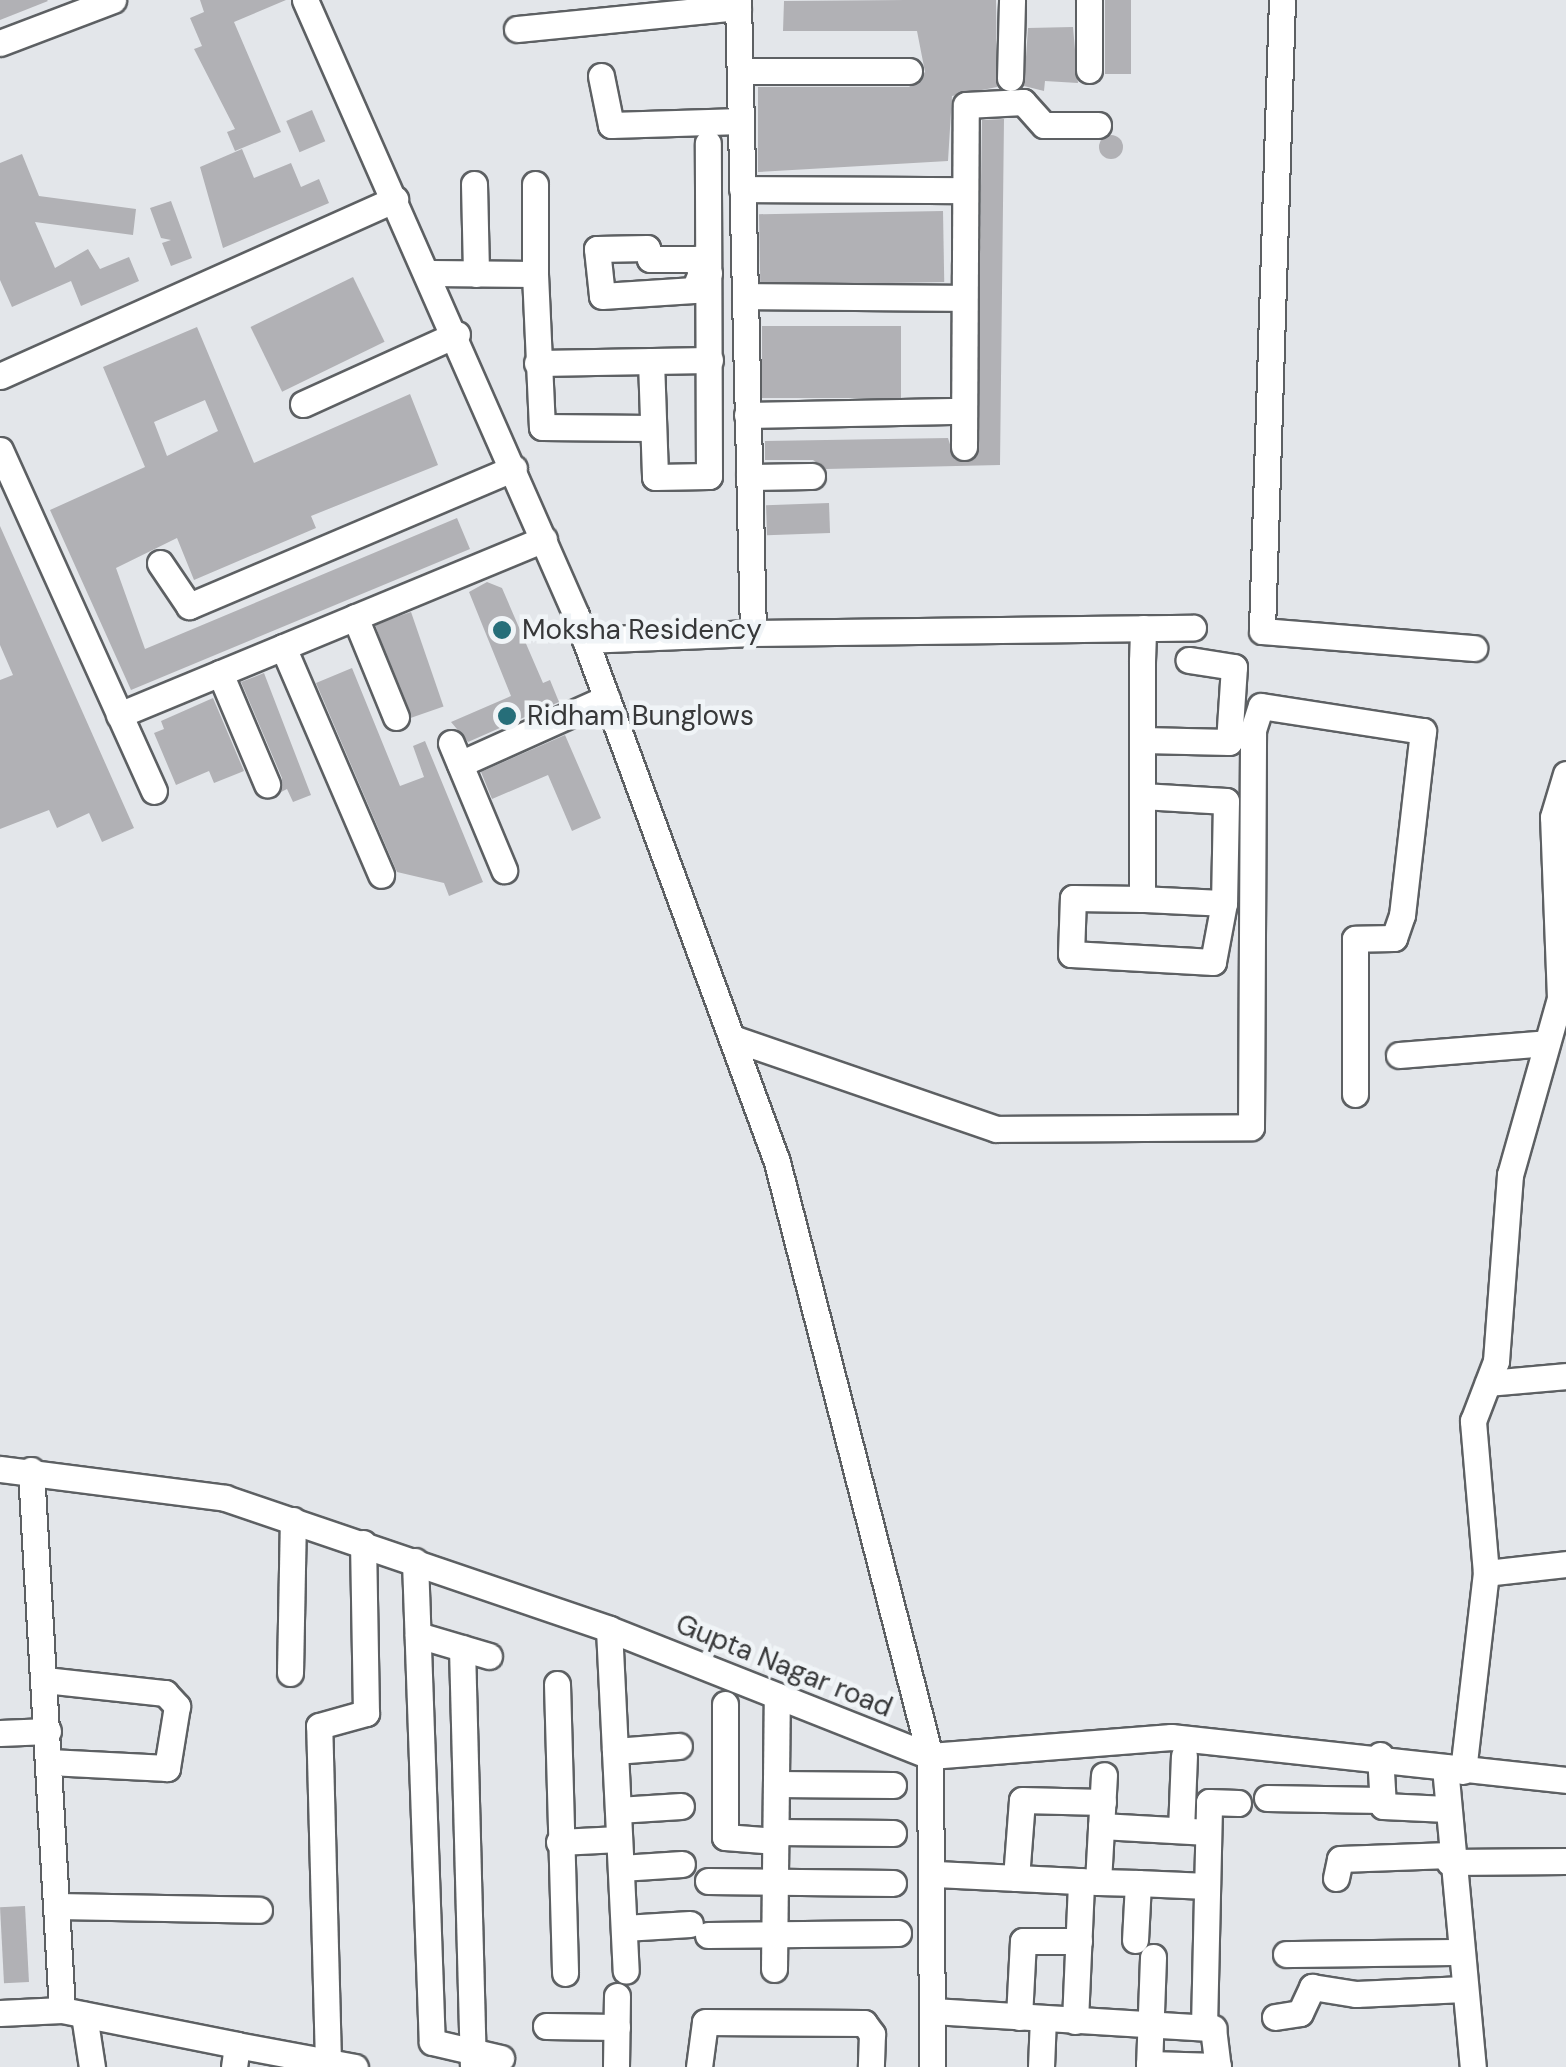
<!DOCTYPE html>
<html>
<head>
<meta charset="utf-8">
<style>
  body { margin:0 }
  #map { position:relative; width:1566px; height:2067px; overflow:hidden; background:#e3e6ea; font-family:"DM Sans",sans-serif }
  div>[style] { position:absolute }
  .building>* { inset:0; background:#b1b1b5; transform-origin:0 0 }
  .round { border-radius:50% }
  .roads { filter:drop-shadow(2px 0 #5d6063) drop-shadow(-2px 0 #5d6063) drop-shadow(0 2px #5d6063) drop-shadow(0 -2px #5d6063) }
  .minor>* { height:25px; margin:-12.5px; padding:0 12.5px; transform-origin:12.5px; border-radius:12.5px; background:#fff }
  .dots>* { width:28px; height:28px; translate:-50% -50%; box-sizing:border-box; border:5px solid #f0f4f7; border-radius:50% }
  span { translate:-50% -50%; white-space:nowrap; text-align:center; line-height:1.15; -webkit-text-stroke:9px #f0f4f7; paint-order:stroke }
  .poi-label { font-size:28px; color:#373839 }
  .left { translate:0 -50%; text-align:left }
  .street-label { font-size:28px; color:#373839 }
</style>
</head>
<body>
<div id="map">
  <div class="building">
    <div style="clip-path:polygon(0 0,47px 0,48px 1px,0 20px)"></div>
    <div style="clip-path:polygon(200px 0,286px 0,234px 22px,281px 132px,235px 151px,227px 132px,235px 129px,194px 49px,202px 46px,190px 18px,204px 12px)"></div>
    <div style="clip-path:polygon(906px 0,996px 0,997px 87px,952px 96px,948px 161px,758px 172px,758px 87px,909px 87px,925px 72px,917px 31px,783px 31px,784px 1px)"></div>
    <div style="left:1105px;top:0;width:26px;height:74px"></div>
    <div style="clip-path:polygon(1073px 27px,1078px 83px,1045px 81px,1044px 91px,1024px 86px,1028px 28px)"></div>
    <div style="left:312px;top:110px;width:34px;height:28px;rotate:67deg"></div>
    <div style="clip-path:polygon(1004px 119px,1000px 465px,826px 469px,813px 460px,765px 460px,765px 441px,948px 438px,955px 460px,977px 456px,982px 120px)"></div>
    <div class="round" style="left:1099px;top:135px;width:24px;height:24px"></div>
    <div style="clip-path:polygon(242px 149px,254px 178px,291px 163px,301px 187px,319px 179px,329px 203px,223px 248px,200px 167px)"></div>
    <div style="clip-path:polygon(22px 154px,39px 196px,136px 209px,133px 235px,35px 222px,55px 268px,88px 249px,100px 269px,129px 257px,139px 281px,81px 306px,71px 281px,12px 307px,0 280px,0 163px)"></div>
    <div style="clip-path:polygon(171px 201px,192px 258px,171px 266px,162px 243px,171px 240px,161px 238px,150px 208px)"></div>
    <div style="left:943px;top:211px;width:71px;height:184px;rotate:89deg"></div>
    <div style="left:353px;top:277px;width:72px;height:114px;rotate:64deg"></div>
    <div style="left:762px;top:326px;width:139px;height:72px"></div>
    <div style="clip-path:polygon(evenodd,197px 327px,254px 463px,410px 394px,438px 465px,311px 516px,316px 528px,194px 580px,177px 538px,116px 568px,145px 649px,457px 518px,470px 549px,131px 690px,50px 510px,145px 467px,103px 367px,197px 327px,205px 400px,218px 431px,167px 456px,154px 422px,205px 400px)"></div>
    <div style="left:829px;top:503px;width:30px;height:63px;rotate:88deg"></div>
    <div style="clip-path:polygon(0 526px,134px 828px,102px 842px,89px 813px,57px 828px,49px 810px,0 829px,0 680px,13px 675px,0 645px)"></div>
    <div style="clip-path:polygon(487px 582px,502px 588px,543px 683px,550px 680px,559px 702px,468px 742px,451px 722px,511px 696px,469px 592px)"></div>
    <div style="left:411px;top:612px;width:100px;height:38px;rotate:71deg"></div>
    <div style="clip-path:polygon(352px 668px,400px 786px,424px 777px,413px 746px,425px 741px,483px 882px,449px 896px,444px 883px,397px 872px,316px 683px)"></div>
    <div style="clip-path:polygon(264px 673px,311px 795px,293px 802px,287px 789px,281px 792px,282px 778px,241px 682px)"></div>
    <div style="clip-path:polygon(213px 698px,244px 771px,214px 783px,209px 771px,176px 785px,154px 733px,164px 729px,161px 721px)"></div>
    <div style="clip-path:polygon(565px 735px,601px 818px,572px 831px,548px 775px,492px 799px,481px 772px)"></div>
    <div style="left:25px;top:1906px;width:76px;height:25px;rotate:87deg"></div>
  </div>
  <div class="roads">
    <div class="minor">
      <div style="left:305px;top:0;width:672px;rotate:66.22deg"></div>
      <div style="left:576px;top:615px;width:583px;rotate:69.82deg"></div>
      <div style="left:777px;top:1162px;width:613px;rotate:75.56deg"></div>
      <div style="left:930px;top:1756px;width:311px;rotate:89.6deg"></div>
      <div style="left:1089px;top:0;width:70px;rotate:90deg"></div>
      <div style="left:1282px;top:0;width:631px;rotate:91.82deg"></div>
      <div style="left:1262px;top:631px;width:213px;rotate:4.6deg"></div>
      <div style="left:517px;top:29px;width:222px;rotate:-5.7deg"></div>
      <div style="left:0;top:43px;width:121px;rotate:-20.8deg"></div>
      <div style="left:740px;top:71px;width:169px"></div>
      <div style="left:601px;top:76px;width:50px;rotate:78.5deg"></div>
      <div style="left:611px;top:125px;width:130px;rotate:-1.8deg"></div>
      <div style="left:1010px;top:78px;width:78px;rotate:-88.5deg"></div>
      <div style="left:474px;top:184px;width:90px;rotate:88.7deg"></div>
      <div style="left:535px;top:184px;width:90px;rotate:90deg"></div>
      <div style="left:742px;top:189px;width:222px;rotate:0.3deg"></div>
      <div style="left:431px;top:273px;width:104px;rotate:0.6deg"></div>
      <div style="left:535px;top:274px;width:153px;rotate:87.4deg"></div>
      <div style="left:542px;top:427px;width:110px;rotate:0.5deg"></div>
      <div style="left:701px;top:273px;width:15px;rotate:-110deg"></div>
      <div style="left:696px;top:259px;width:46px;rotate:180deg"></div>
      <div style="left:650px;top:259px;width:11px;rotate:-105deg"></div>
      <div style="left:647px;top:248px;width:50px;rotate:178.9deg"></div>
      <div style="left:597px;top:249px;width:47px;rotate:83.9deg"></div>
      <div style="left:602px;top:296px;width:92px;rotate:-3.7deg"></div>
      <div style="left:694px;top:290px;width:18px;rotate:-68deg"></div>
      <div style="left:701px;top:273px;width:8px"></div>
      <div style="left:745px;top:296px;width:219px;rotate:0.5deg"></div>
      <div style="left:651px;top:361px;width:116px;rotate:88deg"></div>
      <div style="left:655px;top:477px;width:54px;rotate:-1.1deg"></div>
      <div style="left:709px;top:476px;width:333px;rotate:-90.2deg"></div>
      <div style="left:537px;top:363px;width:173px;rotate:-1deg"></div>
      <div style="left:0;top:376px;width:433px;rotate:-24.1deg"></div>
      <div style="left:303px;top:404px;width:169px;rotate:-24.4deg"></div>
      <div style="left:747px;top:415px;width:217px;rotate:-1.1deg"></div>
      <div style="left:964px;top:447px;width:342px;rotate:-89.7deg"></div>
      <div style="left:966px;top:105px;width:57px;rotate:-3deg"></div>
      <div style="left:1023px;top:102px;width:31px;rotate:48deg"></div>
      <div style="left:1044px;top:125px;width:54px"></div>
      <div style="left:0;top:450px;width:374px;rotate:65.7deg"></div>
      <div style="left:749px;top:477px;width:63px;rotate:-0.9deg"></div>
      <div style="left:160px;top:563px;width:52px;rotate:56deg"></div>
      <div style="left:189px;top:606px;width:353px;rotate:-23deg"></div>
      <div style="left:355px;top:617px;width:108px;rotate:67.7deg"></div>
      <div style="left:753px;top:633px;width:440px;rotate:-0.7deg"></div>
      <div style="left:585px;top:640px;width:168px;rotate:-2.4deg"></div>
      <div style="left:753px;top:633px;width:633px;rotate:-91.36deg"></div>
      <div style="left:283px;top:647px;width:248px;rotate:66.7deg"></div>
      <div style="left:220px;top:673px;width:121px;rotate:67.1deg"></div>
      <div style="left:119px;top:715px;width:460px;rotate:-22.5deg"></div>
      <div style="left:1143px;top:740px;width:86px;rotate:1.3deg"></div>
      <div style="left:1229px;top:742px;width:75px;rotate:-86.2deg"></div>
      <div style="left:1234px;top:667px;width:46px;rotate:-171.2deg"></div>
      <div style="left:451px;top:743px;width:138px;rotate:67.3deg"></div>
      <div style="left:460px;top:764px;width:161px;rotate:-24.2deg"></div>
      <div style="left:1142px;top:796px;width:84px;rotate:3.4deg"></div>
      <div style="left:1226px;top:801px;width:102px;rotate:91.1deg"></div>
      <div style="left:1224px;top:903px;width:60px;rotate:100.6deg"></div>
      <div style="left:1213px;top:962px;width:142px;rotate:-176.8deg"></div>
      <div style="left:1071px;top:954px;width:56px;rotate:-88deg"></div>
      <div style="left:1073px;top:898px;width:69px;rotate:0.8deg"></div>
      <div style="left:1142px;top:899px;width:238px;rotate:-90deg"></div>
      <div style="left:1142px;top:661px;width:33px;rotate:-88deg"></div>
      <div style="left:1142px;top:899px;width:82px;rotate:2.8deg"></div>
      <div style="left:732px;top:1038px;width:279px;rotate:19deg"></div>
      <div style="left:996px;top:1129px;width:255px;rotate:-0.4deg"></div>
      <div style="left:1251px;top:1127px;width:397px;rotate:-89.7deg"></div>
      <div style="left:1253px;top:730px;width:25px;rotate:-72deg"></div>
      <div style="left:1261px;top:706px;width:164px;rotate:8.8deg"></div>
      <div style="left:1423px;top:731px;width:185px;rotate:96.5deg"></div>
      <div style="left:1402px;top:915px;width:24px;rotate:109deg"></div>
      <div style="left:1394px;top:938px;width:39px;rotate:179deg"></div>
      <div style="left:1355px;top:939px;width:155px;rotate:90deg"></div>
      <div style="left:1399px;top:1055px;width:148px;rotate:-4.6deg"></div>
      <div style="left:1488px;top:1383px;width:78px;rotate:-5.1deg"></div>
      <div style="left:0;top:1469px;width:227px;rotate:7.3deg"></div>
      <div style="left:225px;top:1498px;width:406px;rotate:18.8deg"></div>
      <div style="left:609px;top:1629px;width:345px;rotate:21.6deg"></div>
      <div style="left:930px;top:1756px;width:242px;rotate:-4.5deg"></div>
      <div style="left:1171px;top:1737px;width:397px;rotate:6.2deg"></div>
      <div style="left:415px;top:1561px;width:481px;rotate:88deg"></div>
      <div style="left:432px;top:2042px;width:71px;rotate:13.1deg"></div>
      <div style="left:1486px;top:1573px;width:153px;rotate:-94.9deg"></div>
      <div style="left:1473px;top:1421px;width:64px;rotate:-69deg"></div>
      <div style="left:1496px;top:1361px;width:187px;rotate:-85.7deg"></div>
      <div style="left:1510px;top:1175px;width:184px;rotate:-74.2deg"></div>
      <div style="left:1560px;top:998px;width:181px;rotate:-92.2deg"></div>
      <div style="left:1553px;top:817px;width:45px;rotate:-73.2deg"></div>
      <div style="left:609px;top:1629px;width:342px;rotate:87.2deg"></div>
      <div style="left:418px;top:1635px;width:74px;rotate:16.5deg"></div>
      <div style="left:462px;top:1648px;width:419px;rotate:88.5deg"></div>
      <div style="left:290px;top:1673px;width:153px;rotate:-88.9deg"></div>
      <div style="left:45px;top:1680px;width:121px;rotate:6.2deg"></div>
      <div style="left:165px;top:1693px;width:18px;rotate:47deg"></div>
      <div style="left:177px;top:1706px;width:63px;rotate:99.2deg"></div>
      <div style="left:167px;top:1768px;width:118px;rotate:-177.1deg"></div>
      <div style="left:557px;top:1684px;width:289px;rotate:88.4deg"></div>
      <div style="left:725px;top:1704px;width:133px;rotate:90deg"></div>
      <div style="left:725px;top:1837px;width:51px;rotate:4.5deg"></div>
      <div style="left:0;top:1733px;width:48px;rotate:-2.4deg"></div>
      <div style="left:615px;top:1751px;width:64px;rotate:-4.5deg"></div>
      <div style="left:1380px;top:1755px;width:51px;rotate:86.6deg"></div>
      <div style="left:1383px;top:1806px;width:64px;rotate:2.7deg"></div>
      <div style="left:1445px;top:1767px;width:301px;rotate:84.7deg"></div>
      <div style="left:1463px;top:1771px;width:199px;rotate:-83.4deg"></div>
      <div style="left:1486px;top:1573px;width:81px;rotate:-6.4deg"></div>
      <div style="left:776px;top:1784px;width:117px;rotate:0.5deg"></div>
      <div style="left:1267px;top:1798px;width:114px;rotate:1deg"></div>
      <div style="left:618px;top:1810px;width:63px;rotate:-3.6deg"></div>
      <div style="left:1101px;top:1826px;width:107px;rotate:3.2deg"></div>
      <div style="left:1181px;top:1830px;width:74px;rotate:-87.7deg"></div>
      <div style="left:776px;top:1832px;width:117px;rotate:0.5deg"></div>
      <div style="left:559px;top:1842px;width:60px;rotate:-2.9deg"></div>
      <div style="left:1449px;top:1862px;width:117px;rotate:-0.5deg"></div>
      <div style="left:621px;top:1868px;width:61px;rotate:-3.8deg"></div>
      <div style="left:936px;top:1874px;width:162px;rotate:2.8deg"></div>
      <div style="left:1098px;top:1882px;width:107px;rotate:-86.8deg"></div>
      <div style="left:1016px;top:1878px;width:78px;rotate:-85.6deg"></div>
      <div style="left:1022px;top:1800px;width:81px;rotate:1.4deg"></div>
      <div style="left:1336px;top:1878px;width:19px;rotate:-78deg"></div>
      <div style="left:1340px;top:1859px;width:109px;rotate:-2.1deg"></div>
      <div style="left:708px;top:1881px;width:185px;rotate:0.6deg"></div>
      <div style="left:1098px;top:1882px;width:40px;rotate:1.4deg"></div>
      <div style="left:1138px;top:1883px;width:57px;rotate:93deg"></div>
      <div style="left:1138px;top:1883px;width:69px;rotate:2.5deg"></div>
      <div style="left:57px;top:1906px;width:202px;rotate:1.1deg"></div>
      <div style="left:624px;top:1928px;width:66px;rotate:-3.5deg"></div>
      <div style="left:708px;top:1935px;width:190px;rotate:-0.6deg"></div>
      <div style="left:1286px;top:1954px;width:174px;rotate:-0.7deg"></div>
      <div style="left:774px;top:1969px;width:273px;rotate:-89.4deg"></div>
      <div style="left:62px;top:2010px;width:178px;rotate:11.3deg"></div>
      <div style="left:933px;top:2011px;width:281px;rotate:3.5deg"></div>
      <div style="left:1213px;top:2028px;width:39px;rotate:83deg"></div>
      <div style="left:0;top:2013px;width:62px;rotate:-2.8deg"></div>
      <div style="left:62px;top:2010px;width:541px;rotate:-93.29deg"></div>
      <div style="left:84px;top:2015px;width:53px;rotate:81.3deg"></div>
      <div style="left:1019px;top:2017px;width:76px;rotate:-87deg"></div>
      <div style="left:1023px;top:1941px;width:56px"></div>
      <div style="left:1275px;top:2017px;width:25px;rotate:-9deg"></div>
      <div style="left:1300px;top:2013px;width:29px;rotate:-65deg"></div>
      <div style="left:1312px;top:1987px;width:45px;rotate:9deg"></div>
      <div style="left:1356px;top:1994px;width:108px;rotate:-2.7deg"></div>
      <div style="left:1075px;top:2021px;width:140px;rotate:-87.5deg"></div>
      <div style="left:546px;top:2026px;width:71px;rotate:0.8deg"></div>
      <div style="left:1204px;top:2027px;width:225px;rotate:-88.7deg"></div>
      <div style="left:1209px;top:1802px;width:29px;rotate:2deg"></div>
      <div style="left:328px;top:2062px;width:336px;rotate:-91.5deg"></div>
      <div style="left:319px;top:1726px;width:49px;rotate:-15.5deg"></div>
      <div style="left:366px;top:1713px;width:170px;rotate:-91deg"></div>
      <div style="left:1149px;top:2064px;width:69px;rotate:1.7deg"></div>
      <div style="left:234px;top:2067px;width:22px;rotate:-82deg"></div>
      <div style="left:237px;top:2045px;width:120px;rotate:10.6deg"></div>
      <div style="left:616px;top:2067px;width:71px;rotate:-89.2deg"></div>
      <div style="left:699px;top:2067px;width:45px;rotate:-82.4deg"></div>
      <div style="left:705px;top:2022px;width:159px;rotate:0.4deg"></div>
      <div style="left:864px;top:2023px;width:14px;rotate:54deg"></div>
      <div style="left:872px;top:2034px;width:33px;rotate:92deg"></div>
      <div style="left:1041px;top:2067px;width:49px;rotate:-87.7deg"></div>
      <div style="left:1149px;top:2067px;width:110px;rotate:-87.9deg"></div>
    </div>
  </div>
  <div class="dots">
    <div style="left:502px;top:630px;background:#266e79"></div>
    <div style="left:507px;top:716px;background:#266e79"></div>
  </div>
  <div class="poi-label">
    <span class="left" style="left:522px;top:630px">Moksha Residency</span>
    <span class="left" style="left:527px;top:716px">Ridham Bunglows</span>
  </div>
  <div class="street-label">
    <span style="left:784px;top:1666px;rotate:22deg">Gupta Nagar road</span>
  </div>
</div>
</body>
</html>
